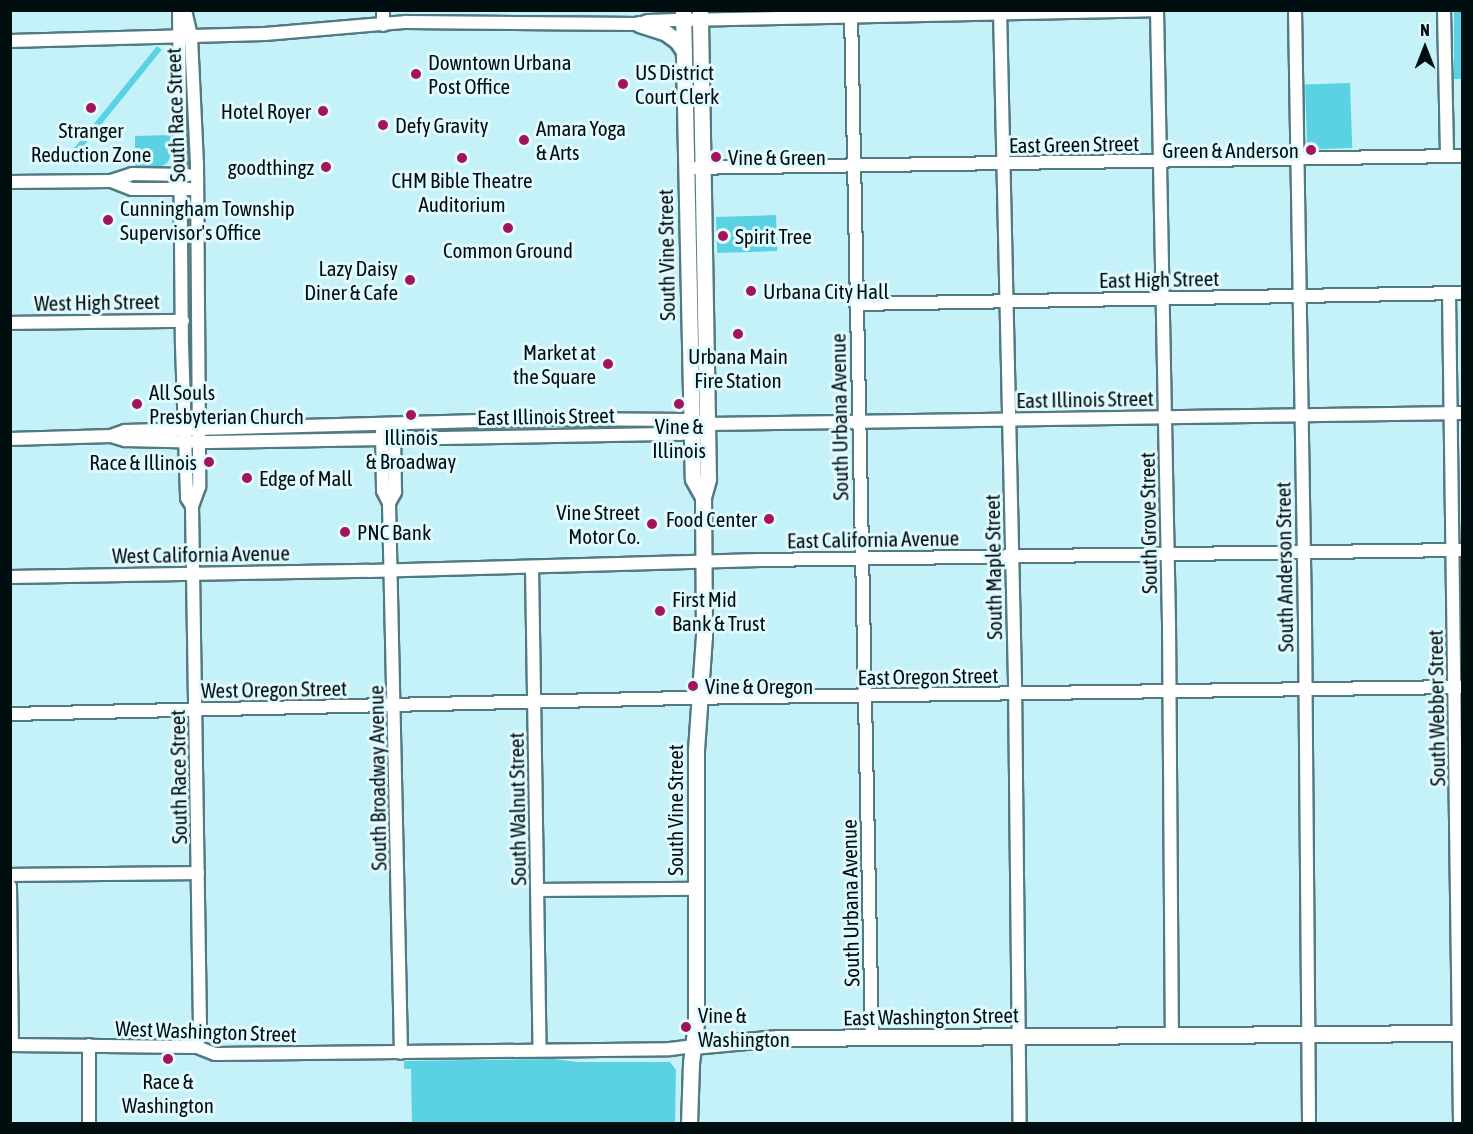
<!DOCTYPE html>
<html>
<head>
<meta charset="utf-8">
<style>
  body { margin:0 }
  #map { position:relative; width:1473px; height:1134px; overflow:hidden; background:#c5f1f8; font-family:"Asap Condensed",sans-serif }
  div>[style] { position:absolute }
  .green>* { inset:0; background:#5ad2e4; transform-origin:0 0 }
  .roads { filter:drop-shadow(2px 0 #527a80) drop-shadow(-2px 0 #527a80) drop-shadow(0 2px #527a80) drop-shadow(0 -2px #527a80) }
  .minor>* { height:12px; margin:-6px; padding:0 6px; transform-origin:6px; border-radius:6px; background:#fff }
  .major>* { height:15px; margin:-7.5px; padding:0 7.5px; transform-origin:7.5px; border-radius:7.5px; background:#fff }
  .dots>* { width:16px; height:16px; translate:-50% -50%; box-sizing:border-box; border:3px solid #e1faff; border-radius:50% }
  span { translate:-50% -50%; white-space:nowrap; text-align:center; line-height:1.15; -webkit-text-stroke:6px #e1faff; paint-order:stroke }
  .poi-label { font-size:21px; color:#010e10 }
  .left { translate:0 -50%; text-align:left }
  .right { translate:-100% -50%; text-align:right }
  .street-label { font-size:21px; color:#010e10 }
  .frame { position:absolute; inset:0; border:12px solid #010e10; pointer-events:none }
  .north { position:absolute; left:1395px; top:18px; width:60px; height:60px; -webkit-text-stroke:4px #e1faff; paint-order:stroke; rotate:0deg; font-size:16px; font-weight:700; line-height:24px; text-align:center; color:#010e10 }
  .north::after { content:''; display:block; margin:auto; width:21px; height:27px; background:#010e10; clip-path:polygon(50% 0,100% 100%,50% 72%,0 100%) }
</style>
</head>
<body>
<div id="map">
  <div class="green">
    <div style="left:1454px;top:11px;width:8px;height:68px"></div>
    <div style="left:157px;top:46px;width:6px;height:142px;rotate:39deg"></div>
    <div style="left:1350px;top:83px;width:65px;height:45px;rotate:88deg"></div>
    <div style="clip-path:polygon(171px 135px,171px 156px,167px 163px,158px 168px,135px 168px,135px 136px)"></div>
    <div style="left:776px;top:215px;width:36px;height:60px;rotate:88deg"></div>
    <div style="clip-path:polygon(554px 1059px,577px 1062px,670px 1062px,676px 1070px,675px 1123px,412px 1123px,411px 1069px,404px 1069px,404px 1061px)"></div>
  </div>
  <div class="roads">
    <div class="minor">
      <div style="left:179px;top:10px;width:335px;rotate:89.5deg"></div>
      <div style="left:182px;top:345px;width:153px;rotate:88.1deg"></div>
      <div style="left:187px;top:498px;width:9px;rotate:58deg"></div>
      <div style="left:185px;top:10px;width:28px;rotate:77deg"></div>
      <div style="left:191px;top:37px;width:126px;rotate:87.3deg"></div>
      <div style="left:197px;top:163px;width:324px;rotate:89.6deg"></div>
      <div style="left:199px;top:487px;width:20px;rotate:110deg"></div>
      <div style="left:192px;top:506px;width:522px;rotate:89.12deg"></div>
      <div style="left:200px;top:1028px;width:19px;rotate:99deg"></div>
      <div style="left:1000px;top:10px;width:673px;rotate:88.72deg"></div>
      <div style="left:1015px;top:683px;width:441px;rotate:89.4deg"></div>
      <div style="left:1157px;top:10px;width:612px;rotate:88.88deg"></div>
      <div style="left:1169px;top:622px;width:412px;rotate:89.6deg"></div>
      <div style="left:1295px;top:10px;width:611px;rotate:89.06deg"></div>
      <div style="left:1305px;top:621px;width:503px;rotate:89.54deg"></div>
      <div style="left:1444px;top:10px;width:146px;rotate:88.8deg"></div>
      <div style="left:851px;top:12px;width:1026px;rotate:88.83deg"></div>
      <div style="left:383px;top:25px;width:15px;rotate:-90deg"></div>
      <div style="left:10px;top:41px;width:255px;rotate:-1.6deg"></div>
      <div style="left:265px;top:34px;width:142px;rotate:-4.9deg"></div>
      <div style="left:406px;top:22px;width:233px;rotate:0.5deg"></div>
      <div style="left:639px;top:24px;width:9px;rotate:-18deg"></div>
      <div style="left:648px;top:21px;width:35px;rotate:-2deg"></div>
      <div style="left:683px;top:20px;width:469px;rotate:-1.2deg"></div>
      <div style="left:686px;top:168px;width:776px;rotate:-0.89deg"></div>
      <div style="left:111px;top:181px;width:22px;rotate:21deg"></div>
      <div style="left:132px;top:189px;width:58px"></div>
      <div style="left:10px;top:182px;width:101px;rotate:-0.6deg"></div>
      <div style="left:111px;top:181px;width:22px;rotate:-18deg"></div>
      <div style="left:132px;top:174px;width:56px;rotate:1deg"></div>
      <div style="left:1449px;top:293px;width:831px;rotate:89.24deg"></div>
      <div style="left:856px;top:304px;width:606px;rotate:-1.04deg"></div>
      <div style="left:10px;top:323px;width:173px;rotate:-0.7deg"></div>
      <div style="left:382px;top:431px;width:60px;rotate:89deg"></div>
      <div style="left:383px;top:491px;width:13px;rotate:63deg"></div>
      <div style="left:389px;top:503px;width:550px;rotate:88.75deg"></div>
      <div style="left:111px;top:436px;width:15px;rotate:-20deg"></div>
      <div style="left:125px;top:431px;width:421px;rotate:-1.6deg"></div>
      <div style="left:546px;top:419px;width:145px;rotate:0.4deg"></div>
      <div style="left:691px;top:420px;width:17px;rotate:13deg"></div>
      <div style="left:708px;top:424px;width:754px;rotate:-0.84deg"></div>
      <div style="left:10px;top:439px;width:101px;rotate:-1.7deg"></div>
      <div style="left:111px;top:436px;width:15px;rotate:16deg"></div>
      <div style="left:125px;top:440px;width:84px;rotate:1.4deg"></div>
      <div style="left:209px;top:442px;width:470px;rotate:-1deg"></div>
      <div style="left:679px;top:434px;width:12px;rotate:-5deg"></div>
      <div style="left:691px;top:433px;width:8px;rotate:-30deg"></div>
      <div style="left:389px;top:503px;width:13px;rotate:-61deg"></div>
      <div style="left:395px;top:492px;width:59px;rotate:-91deg"></div>
      <div style="left:532px;top:567px;width:483px;rotate:89.1deg"></div>
      <div style="left:10px;top:577px;width:359px;rotate:-1deg"></div>
      <div style="left:369px;top:571px;width:391px;rotate:-1.6deg"></div>
      <div style="left:760px;top:560px;width:702px;rotate:-0.82deg"></div>
      <div style="left:10px;top:714px;width:672px;rotate:-1.36deg"></div>
      <div style="left:682px;top:698px;width:780px;rotate:-0.81deg"></div>
      <div style="left:10px;top:875px;width:188px;rotate:-0.6deg"></div>
      <div style="left:10px;top:886px;width:159px;rotate:89.3deg"></div>
      <div style="left:538px;top:890px;width:158px;rotate:-0.4deg"></div>
      <div style="left:10px;top:1045px;width:187px;rotate:0.6deg"></div>
      <div style="left:197px;top:1047px;width:19px;rotate:21deg"></div>
      <div style="left:215px;top:1054px;width:455px;rotate:-0.6deg"></div>
      <div style="left:670px;top:1049px;width:23px;rotate:-7deg"></div>
      <div style="left:89px;top:1045px;width:79px;rotate:90deg"></div>
    </div>
    <div class="major">
      <div style="left:683px;top:10px;width:469px;rotate:88.8deg"></div>
      <div style="left:693px;top:479px;width:21px;rotate:61deg"></div>
      <div style="left:639px;top:24px;width:28px;rotate:18deg"></div>
      <div style="left:666px;top:33px;width:14px;rotate:36deg"></div>
      <div style="left:677px;top:41px;width:12px;rotate:55deg"></div>
      <div style="left:693px;top:1046px;width:85px;rotate:-5.4deg"></div>
      <div style="left:778px;top:1038px;width:684px;rotate:-0.42deg"></div>
      <div style="left:689px;top:1124px;width:61px;rotate:-88.1deg"></div>
      <div style="left:691px;top:1063px;width:40px;rotate:-82.9deg"></div>
      <div style="left:696px;top:1023px;width:273px;rotate:-90deg"></div>
      <div style="left:696px;top:750px;width:113px;rotate:-86deg"></div>
      <div style="left:704px;top:637px;width:140px;rotate:-90.4deg"></div>
      <div style="left:703px;top:497px;width:19px;rotate:-74deg"></div>
      <div style="left:708px;top:479px;width:469px;rotate:-91deg"></div>
    </div>
  </div>
  <div class="dots">
    <div style="left:416px;top:74px;background:#a3145a"></div>
    <div style="left:623px;top:84px;background:#a3145a"></div>
    <div style="left:91px;top:108px;background:#a3145a"></div>
    <div style="left:323px;top:111px;background:#a3145a"></div>
    <div style="left:383px;top:125px;background:#a3145a"></div>
    <div style="left:524px;top:140px;background:#a3145a"></div>
    <div style="left:1311px;top:150px;background:#a3145a"></div>
    <div style="left:716px;top:157px;background:#a3145a"></div>
    <div style="left:462px;top:158px;background:#a3145a"></div>
    <div style="left:326px;top:167px;background:#a3145a"></div>
    <div style="left:108px;top:220px;background:#a3145a"></div>
    <div style="left:508px;top:228px;background:#a3145a"></div>
    <div style="left:723px;top:236px;background:#a3145a"></div>
    <div style="left:410px;top:280px;background:#a3145a"></div>
    <div style="left:751px;top:291px;background:#a3145a"></div>
    <div style="left:738px;top:334px;background:#a3145a"></div>
    <div style="left:608px;top:364px;background:#a3145a"></div>
    <div style="left:137px;top:404px;background:#a3145a"></div>
    <div style="left:679px;top:404px;background:#a3145a"></div>
    <div style="left:411px;top:415px;background:#a3145a"></div>
    <div style="left:209px;top:462px;background:#a3145a"></div>
    <div style="left:247px;top:478px;background:#a3145a"></div>
    <div style="left:769px;top:519px;background:#a3145a"></div>
    <div style="left:652px;top:524px;background:#a3145a"></div>
    <div style="left:345px;top:532px;background:#a3145a"></div>
    <div style="left:660px;top:611px;background:#a3145a"></div>
    <div style="left:693px;top:686px;background:#a3145a"></div>
    <div style="left:686px;top:1027px;background:#a3145a"></div>
    <div style="left:168px;top:1059px;background:#a3145a"></div>
  </div>
  <div class="poi-label">
    <span class="left" style="left:428px;top:74px">Downtown Urbana<br>Post Office</span>
    <span class="left" style="left:635px;top:84px">US District<br>Court Clerk</span>
    <span class="right" style="left:311px;top:111px">Hotel Royer</span>
    <span class="left" style="left:395px;top:125px">Defy Gravity</span>
    <span class="left" style="left:536px;top:140px">Amara Yoga<br>&amp; Arts</span>
    <span style="left:91px;top:142px">Stranger<br>Reduction Zone</span>
    <span class="right" style="left:1299px;top:150px">Green &amp; Anderson</span>
    <span class="left" style="left:728px;top:157px">Vine &amp; Green</span>
    <span class="right" style="left:314px;top:167px">goodthingz</span>
    <span style="left:462px;top:192px">CHM Bible Theatre<br>Auditorium</span>
    <span class="left" style="left:120px;top:220px">Cunningham Township<br>Supervisor's Office</span>
    <span class="left" style="left:735px;top:236px">Spirit Tree</span>
    <span style="left:508px;top:250px">Common Ground</span>
    <span class="right" style="left:398px;top:280px">Lazy Daisy<br>Diner &amp; Cafe</span>
    <span class="left" style="left:763px;top:291px">Urbana City Hall</span>
    <span class="right" style="left:596px;top:364px">Market at<br>the Square</span>
    <span style="left:738px;top:368px">Urbana Main<br>Fire Station</span>
    <span class="left" style="left:149px;top:404px">All Souls<br>Presbyterian Church</span>
    <span style="left:679px;top:438px">Vine &amp;<br>Illinois</span>
    <span style="left:411px;top:449px">Illinois<br>&amp; Broadway</span>
    <span class="right" style="left:197px;top:462px">Race &amp; Illinois</span>
    <span class="left" style="left:259px;top:478px">Edge of Mall</span>
    <span class="right" style="left:640px;top:524px">Vine Street<br>Motor Co.</span>
    <span class="right" style="left:757px;top:519px">Food Center</span>
    <span class="left" style="left:357px;top:532px">PNC Bank</span>
    <span class="left" style="left:672px;top:611px">First Mid<br>Bank &amp; Trust</span>
    <span class="left" style="left:705px;top:686px">Vine &amp; Oregon</span>
    <span class="left" style="left:698px;top:1027px">Vine &amp;<br>Washington</span>
    <span style="left:168px;top:1093px">Race &amp;<br>Washington</span>
  </div>
  <div class="street-label">
    <span style="left:175px;top:115px;rotate:-92deg">South Race Street</span>
    <span style="left:1074px;top:144px;rotate:-1deg">East Green Street</span>
    <span style="left:666px;top:255px;rotate:-91deg">South Vine Street</span>
    <span style="left:1159px;top:279px;rotate:-1deg">East High Street</span>
    <span style="left:97px;top:302px;rotate:-1deg">West High Street</span>
    <span style="left:1085px;top:399px;rotate:-1deg">East Illinois Street</span>
    <span style="left:546px;top:416px;rotate:-1deg">East Illinois Street</span>
    <span style="left:839px;top:417px;rotate:-91deg">South Urbana Avenue</span>
    <span style="left:1148px;top:523px;rotate:-91deg">South Grove Street</span>
    <span style="left:873px;top:539px;rotate:-1deg">East California Avenue</span>
    <span style="left:201px;top:554px;rotate:-1deg">West California Avenue</span>
    <span style="left:993px;top:567px;rotate:-91deg">South Maple Street</span>
    <span style="left:1284px;top:567px;rotate:-91deg">South Anderson Street</span>
    <span style="left:928px;top:676px;rotate:-1deg">East Oregon Street</span>
    <span style="left:274px;top:689px;rotate:-1deg">West Oregon Street</span>
    <span style="left:1436px;top:708px;rotate:-91deg">South Webber Street</span>
    <span style="left:178px;top:777px;rotate:-91deg">South Race Street</span>
    <span style="left:377px;top:778px;rotate:-91deg">South Broadway Avenue</span>
    <span style="left:517px;top:809px;rotate:-91deg">South Walnut Street</span>
    <span style="left:675px;top:810px;rotate:-90deg">South Vine Street</span>
    <span style="left:850px;top:903px;rotate:-91deg">South Urbana Avenue</span>
    <span style="left:931px;top:1016px;rotate:-1deg">East Washington Street</span>
    <span style="left:206px;top:1031px;rotate:2deg">West Washington Street</span>
  </div>
  <div class="frame"></div>
  <div class="north">N</div>
</div>
</body>
</html>
